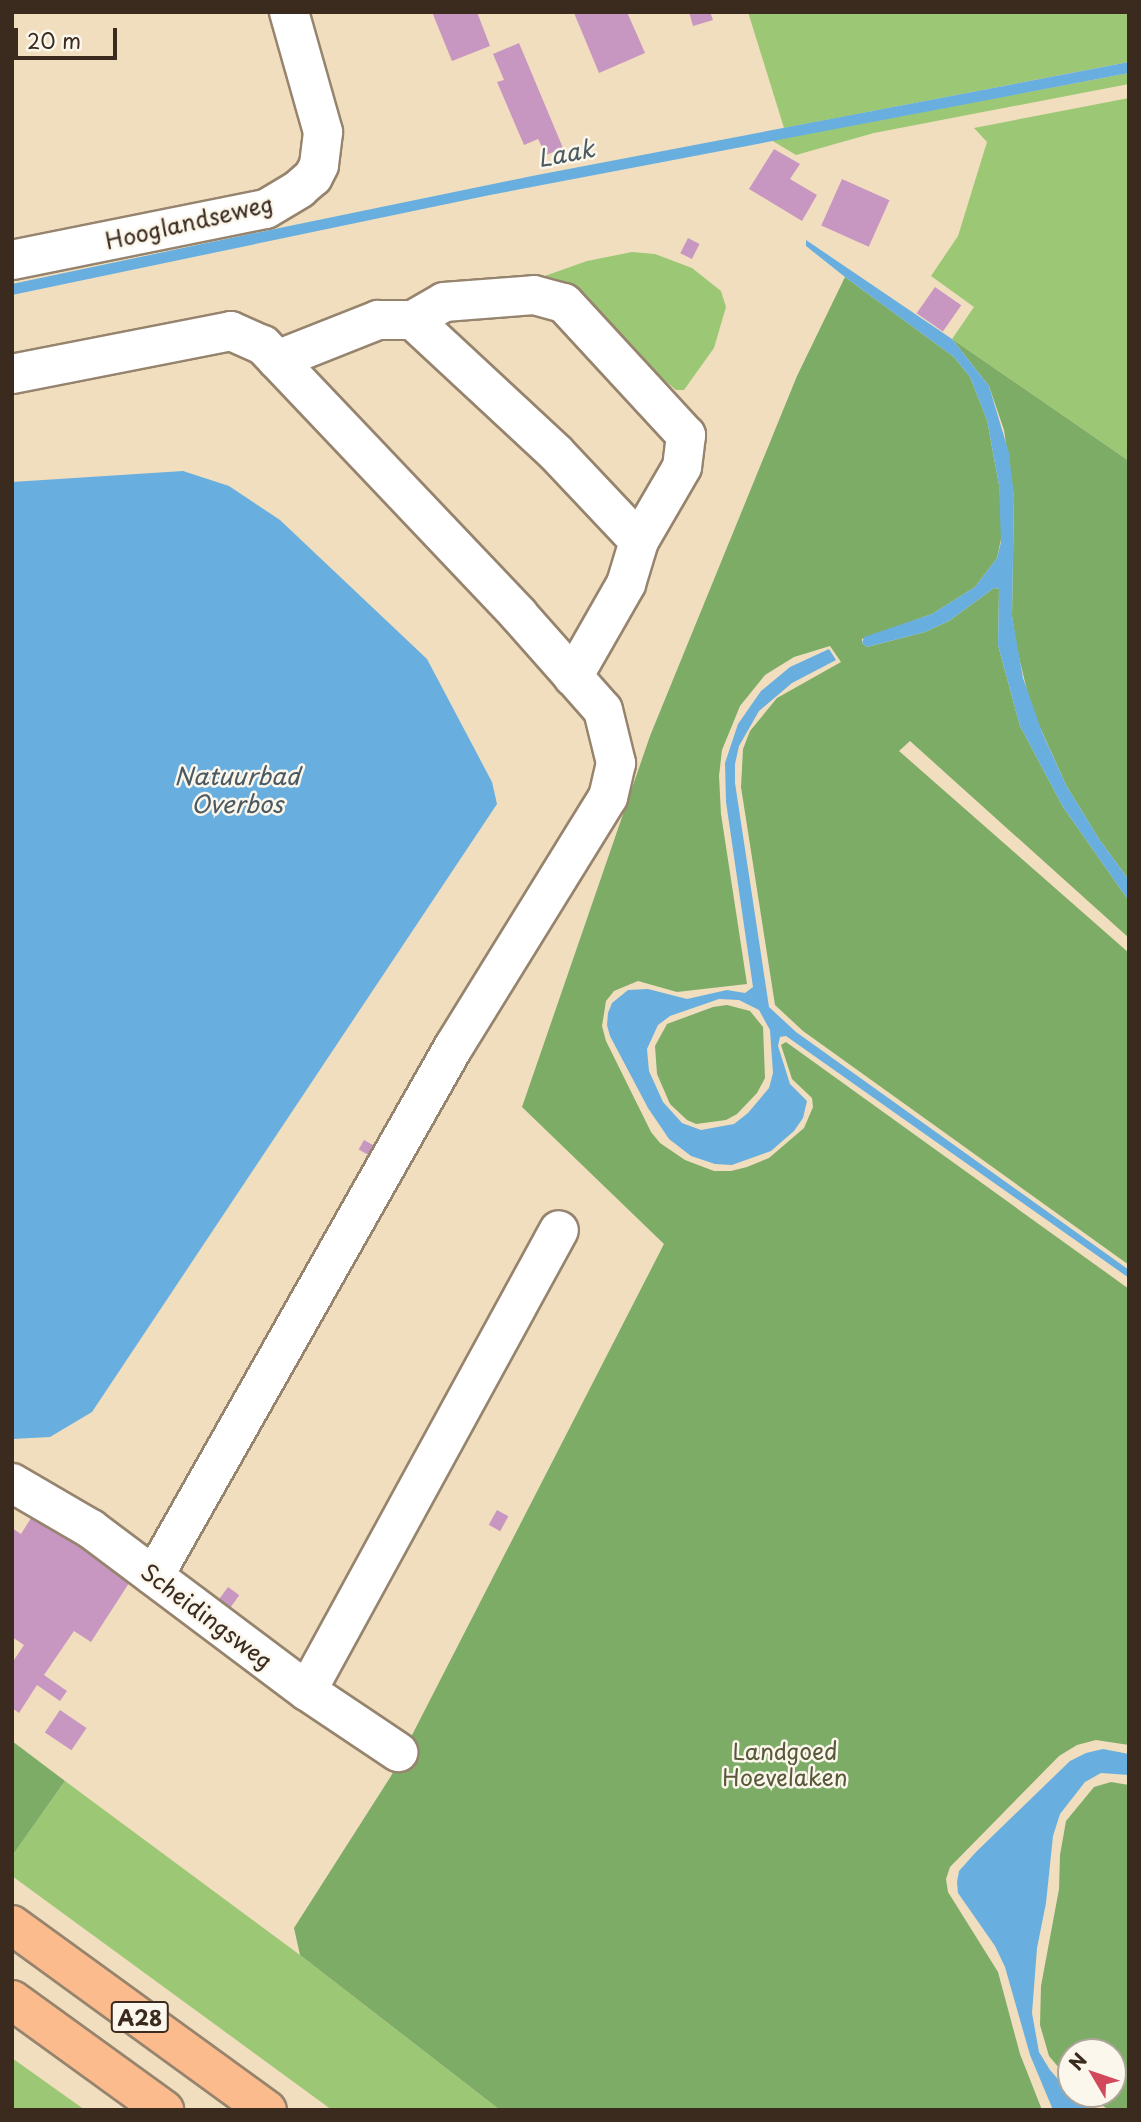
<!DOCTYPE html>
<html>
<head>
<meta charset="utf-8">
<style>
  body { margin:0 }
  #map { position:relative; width:1141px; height:2122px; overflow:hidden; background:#f1debe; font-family:"Playpen Sans",sans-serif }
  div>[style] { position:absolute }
  .green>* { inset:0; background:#9cc876 }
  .forest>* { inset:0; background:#7dac67 }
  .water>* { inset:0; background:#68afdf }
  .building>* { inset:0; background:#c797c2; transform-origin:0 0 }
  .roads { filter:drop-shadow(2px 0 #96846e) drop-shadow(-2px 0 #96846e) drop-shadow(0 2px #96846e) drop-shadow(0 -2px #96846e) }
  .minor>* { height:38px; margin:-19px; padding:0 19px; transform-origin:19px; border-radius:19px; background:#fff }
  .highway>* { height:38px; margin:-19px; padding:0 19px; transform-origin:19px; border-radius:19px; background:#fbbb8c }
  span { translate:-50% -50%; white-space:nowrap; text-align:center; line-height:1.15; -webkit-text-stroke:5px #fbf7ec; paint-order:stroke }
  .shield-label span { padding:2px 5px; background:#fbf7ec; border:2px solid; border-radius:5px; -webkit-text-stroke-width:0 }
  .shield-label { font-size:21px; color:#3b2a1e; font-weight:700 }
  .street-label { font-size:23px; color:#3b2a1e }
  .park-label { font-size:23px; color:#585938 }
  .water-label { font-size:24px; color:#4b5962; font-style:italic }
  .frame { position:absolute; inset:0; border:14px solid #3b2a1e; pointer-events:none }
  .north { position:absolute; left:1057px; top:2038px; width:70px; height:70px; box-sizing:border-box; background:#fbf7ec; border:2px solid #aea59a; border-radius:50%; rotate:309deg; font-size:19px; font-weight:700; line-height:28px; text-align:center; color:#3b2a1e }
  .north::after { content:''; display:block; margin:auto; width:24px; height:32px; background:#d1495b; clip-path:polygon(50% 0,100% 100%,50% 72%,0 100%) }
  .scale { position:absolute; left:14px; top:28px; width:103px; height:32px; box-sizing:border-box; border:4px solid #3b2a1e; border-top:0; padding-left:9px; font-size:21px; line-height:24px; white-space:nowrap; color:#3b2a1e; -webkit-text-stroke:5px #fbf7ec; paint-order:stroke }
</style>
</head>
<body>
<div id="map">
  <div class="green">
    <div style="clip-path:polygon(748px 12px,1129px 12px,1129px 62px,784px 128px)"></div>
    <div style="clip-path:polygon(1129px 73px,1129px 84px,874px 133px,796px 155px,771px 140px)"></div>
    <div style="clip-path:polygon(1129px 98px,1129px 461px,952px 339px,974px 307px,931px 276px,958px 236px,987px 142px,974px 128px)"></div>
    <div style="clip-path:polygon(632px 252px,655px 254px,692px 268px,721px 291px,726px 307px,714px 348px,684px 390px,676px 390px,542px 277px,587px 261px)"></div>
    <div style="clip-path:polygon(65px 1781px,300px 1955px,500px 2110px,332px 2110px,12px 1876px,12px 1856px)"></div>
    <div style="clip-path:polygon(12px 2058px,85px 2110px,12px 2110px)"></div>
  </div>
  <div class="forest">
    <div style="clip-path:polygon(845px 277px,954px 357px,970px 377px,987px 420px,999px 485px,1003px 530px,997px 558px,975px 587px,932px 614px,862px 639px,862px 643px,867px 647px,925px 632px,949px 621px,994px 588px,999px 589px,998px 645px,1020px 726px,1063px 807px,1129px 901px,1129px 938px,910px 741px,899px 751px,1129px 953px,1129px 1265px,803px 1031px,775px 1005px,741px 787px,743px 749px,750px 731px,777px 698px,841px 662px,830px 646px,794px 657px,765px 675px,740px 706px,722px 750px,719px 776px,721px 814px,747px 984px,677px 992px,638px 981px,614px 991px,606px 1001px,602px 1026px,606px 1041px,651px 1132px,660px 1143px,685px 1160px,714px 1171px,731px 1171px,747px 1167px,769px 1158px,804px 1128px,813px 1107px,812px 1098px,792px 1079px,781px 1045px,786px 1042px,1129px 1289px,1129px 1745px,1096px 1740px,1077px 1745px,1059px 1756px,950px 1867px,946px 1879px,948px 1892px,998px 1972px,1020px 2054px,1042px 2110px,500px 2110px,300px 1955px,294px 1928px,391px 1776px,664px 1244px,522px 1107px,650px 736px,797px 376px)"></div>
    <div style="clip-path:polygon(952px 339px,1129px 461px,1129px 880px,1099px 839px,1066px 785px,1031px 707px,1017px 649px,1012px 616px,1014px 497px,1004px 430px,989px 386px)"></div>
    <div style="clip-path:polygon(727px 1005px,750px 1011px,763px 1027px,765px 1078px,757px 1093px,737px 1114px,726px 1120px,696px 1124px,687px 1120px,670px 1104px,657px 1074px,655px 1046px,667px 1024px,713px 1007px)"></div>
    <div style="clip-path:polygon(12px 1741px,65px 1781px,12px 1856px)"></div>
    <div style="clip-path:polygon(1111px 1782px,1129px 1785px,1129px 2110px,1109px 2110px,1085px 2094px,1113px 2094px,1113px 2052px,1071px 2052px,1071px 2082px,1049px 2056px,1040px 2025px,1041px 1986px,1059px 1889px,1060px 1855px,1066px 1821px,1094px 1787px)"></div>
  </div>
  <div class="water">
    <div style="clip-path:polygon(1129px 62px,1129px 73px,490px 195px,12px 295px,12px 284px,197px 245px,532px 176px)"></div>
    <div style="clip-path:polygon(806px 240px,952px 339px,989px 386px,1009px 453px,1014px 497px,1012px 616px,1023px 678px,1042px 732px,1066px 785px,1099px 839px,1129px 880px,1129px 901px,1063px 807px,1020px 726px,998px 645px,999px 589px,994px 588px,949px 621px,925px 632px,867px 647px,862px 643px,864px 637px,932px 614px,975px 587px,997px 558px,1001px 542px,999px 485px,987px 420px,970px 377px,954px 357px,845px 277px,806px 246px)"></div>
    <div style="clip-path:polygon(183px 471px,229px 486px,280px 520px,427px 659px,492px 782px,497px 804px,92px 1412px,50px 1437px,12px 1439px,12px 482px)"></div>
    <div style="clip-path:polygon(evenodd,829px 649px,836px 660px,792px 683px,759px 711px,739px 746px,735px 764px,735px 783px,769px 1007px,796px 1032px,1129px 1270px,1129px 1278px,786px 1036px,780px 1037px,778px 1046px,790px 1084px,807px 1101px,803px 1118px,794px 1131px,771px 1151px,732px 1165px,715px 1164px,691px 1156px,669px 1139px,648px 1108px,610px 1036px,607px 1025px,608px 1013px,612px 1003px,628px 990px,648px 989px,687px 999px,727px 990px,745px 993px,753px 987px,726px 802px,725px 763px,738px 724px,761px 691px,790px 667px,829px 649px,719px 999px,739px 1000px,759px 1010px,770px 1030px,773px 1073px,769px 1088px,748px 1113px,734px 1124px,701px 1130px,682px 1123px,663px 1102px,649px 1071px,647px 1049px,658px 1025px,670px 1016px,719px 999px)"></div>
    <div style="clip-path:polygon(1103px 1749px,1129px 1754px,1129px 1775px,1101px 1773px,1085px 1782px,1060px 1814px,1053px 1836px,1046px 1903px,1037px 1948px,1032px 2013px,1039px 2052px,1050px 2070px,1071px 2094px,1093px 2110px,1053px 2110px,1030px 2055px,1005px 1967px,995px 1946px,958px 1893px,957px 1882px,959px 1871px,976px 1852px,1070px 1761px,1086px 1753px)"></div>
  </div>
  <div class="building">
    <div style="clip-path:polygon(432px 12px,477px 12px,490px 46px,452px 61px)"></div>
    <div style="clip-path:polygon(576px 12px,627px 12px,645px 53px,599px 73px,574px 13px)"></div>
    <div style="clip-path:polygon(689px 12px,710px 12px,713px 20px,693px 26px)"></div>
    <div style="clip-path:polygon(519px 43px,563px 148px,546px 155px,538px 139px,524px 145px,497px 82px,504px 80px,493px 54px)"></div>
    <div style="clip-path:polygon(774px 149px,800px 164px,790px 179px,817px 195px,802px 221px,749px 189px)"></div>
    <div style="left:842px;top:179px;width:52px;height:51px;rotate:24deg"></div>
    <div style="left:688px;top:238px;width:13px;height:17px;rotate:27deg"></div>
    <div style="left:935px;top:287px;width:32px;height:32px;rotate:35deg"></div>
    <div style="left:364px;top:1140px;width:18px;height:11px;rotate:29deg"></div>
    <div style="left:497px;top:1510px;width:13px;height:17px;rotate:29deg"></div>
    <div style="clip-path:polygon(33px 1515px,131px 1580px,91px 1642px,74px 1631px,44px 1675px,67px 1691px,60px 1701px,37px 1685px,19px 1713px,12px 1708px,12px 1663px,24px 1645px,12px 1637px,12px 1528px,21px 1534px)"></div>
    <div style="left:228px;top:1587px;width:14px;height:19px;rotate:36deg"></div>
    <div style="left:60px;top:1710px;width:32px;height:27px;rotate:34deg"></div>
  </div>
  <div class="roads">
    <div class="minor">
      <div style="left:12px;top:260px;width:259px;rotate:-11.4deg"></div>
      <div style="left:266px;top:209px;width:39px;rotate:-31deg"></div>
      <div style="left:299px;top:189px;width:18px;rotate:-41deg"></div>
      <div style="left:313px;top:177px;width:13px;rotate:-63deg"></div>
      <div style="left:319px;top:165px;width:33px;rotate:-83deg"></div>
      <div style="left:323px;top:132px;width:125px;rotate:-105.8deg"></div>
      <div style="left:413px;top:320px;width:36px;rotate:-30deg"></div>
      <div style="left:444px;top:302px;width:90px;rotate:-4.4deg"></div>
      <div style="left:534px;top:295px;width:31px;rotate:15deg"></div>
      <div style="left:564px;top:303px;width:180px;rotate:47.3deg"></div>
      <div style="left:686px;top:435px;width:32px;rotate:97deg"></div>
      <div style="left:682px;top:467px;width:86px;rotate:120.2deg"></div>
      <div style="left:277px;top:360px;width:109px;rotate:-21.6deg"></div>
      <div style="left:378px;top:320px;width:35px"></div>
      <div style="left:413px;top:320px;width:195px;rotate:42.9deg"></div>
      <div style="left:556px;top:453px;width:121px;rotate:46.7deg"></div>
      <div style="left:639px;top:541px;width:45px;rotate:106.8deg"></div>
      <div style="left:626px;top:584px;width:107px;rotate:119.7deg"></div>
      <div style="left:12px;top:374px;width:223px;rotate:-11.1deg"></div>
      <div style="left:231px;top:331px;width:35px;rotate:24deg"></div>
      <div style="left:263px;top:345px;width:371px;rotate:46.5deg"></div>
      <div style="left:518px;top:614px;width:128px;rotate:48.5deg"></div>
      <div style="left:603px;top:710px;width:55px;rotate:76.2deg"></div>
      <div style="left:616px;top:763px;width:35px;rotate:103deg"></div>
      <div style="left:608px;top:797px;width:293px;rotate:121.7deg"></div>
      <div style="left:454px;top:1046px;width:609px;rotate:119.51deg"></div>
      <div style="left:12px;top:1483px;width:91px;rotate:30.2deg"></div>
      <div style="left:91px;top:1529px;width:270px;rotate:36.9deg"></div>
      <div style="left:307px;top:1691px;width:110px;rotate:33.8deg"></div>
      <div style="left:307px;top:1691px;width:525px;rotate:-61.34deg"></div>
    </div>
    <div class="highway">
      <div style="left:12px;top:1925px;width:315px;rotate:36deg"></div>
      <div style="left:12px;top:2000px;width:188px;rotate:35.9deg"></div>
    </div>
  </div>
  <div class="shield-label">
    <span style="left:140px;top:2017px">A28</span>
  </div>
  <div class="street-label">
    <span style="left:189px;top:222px;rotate:-13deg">Hooglandseweg</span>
    <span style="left:207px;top:1616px;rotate:37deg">Scheidingsweg</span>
  </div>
  <div class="park-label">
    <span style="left:785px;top:1764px">Landgoed<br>Hoevelaken</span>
  </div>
  <div class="water-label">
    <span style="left:566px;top:153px;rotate:-11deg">Laak</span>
    <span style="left:237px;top:790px">Natuurbad<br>Overbos</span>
  </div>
  <div class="frame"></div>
  <div class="north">N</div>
  <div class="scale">20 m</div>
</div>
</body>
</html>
